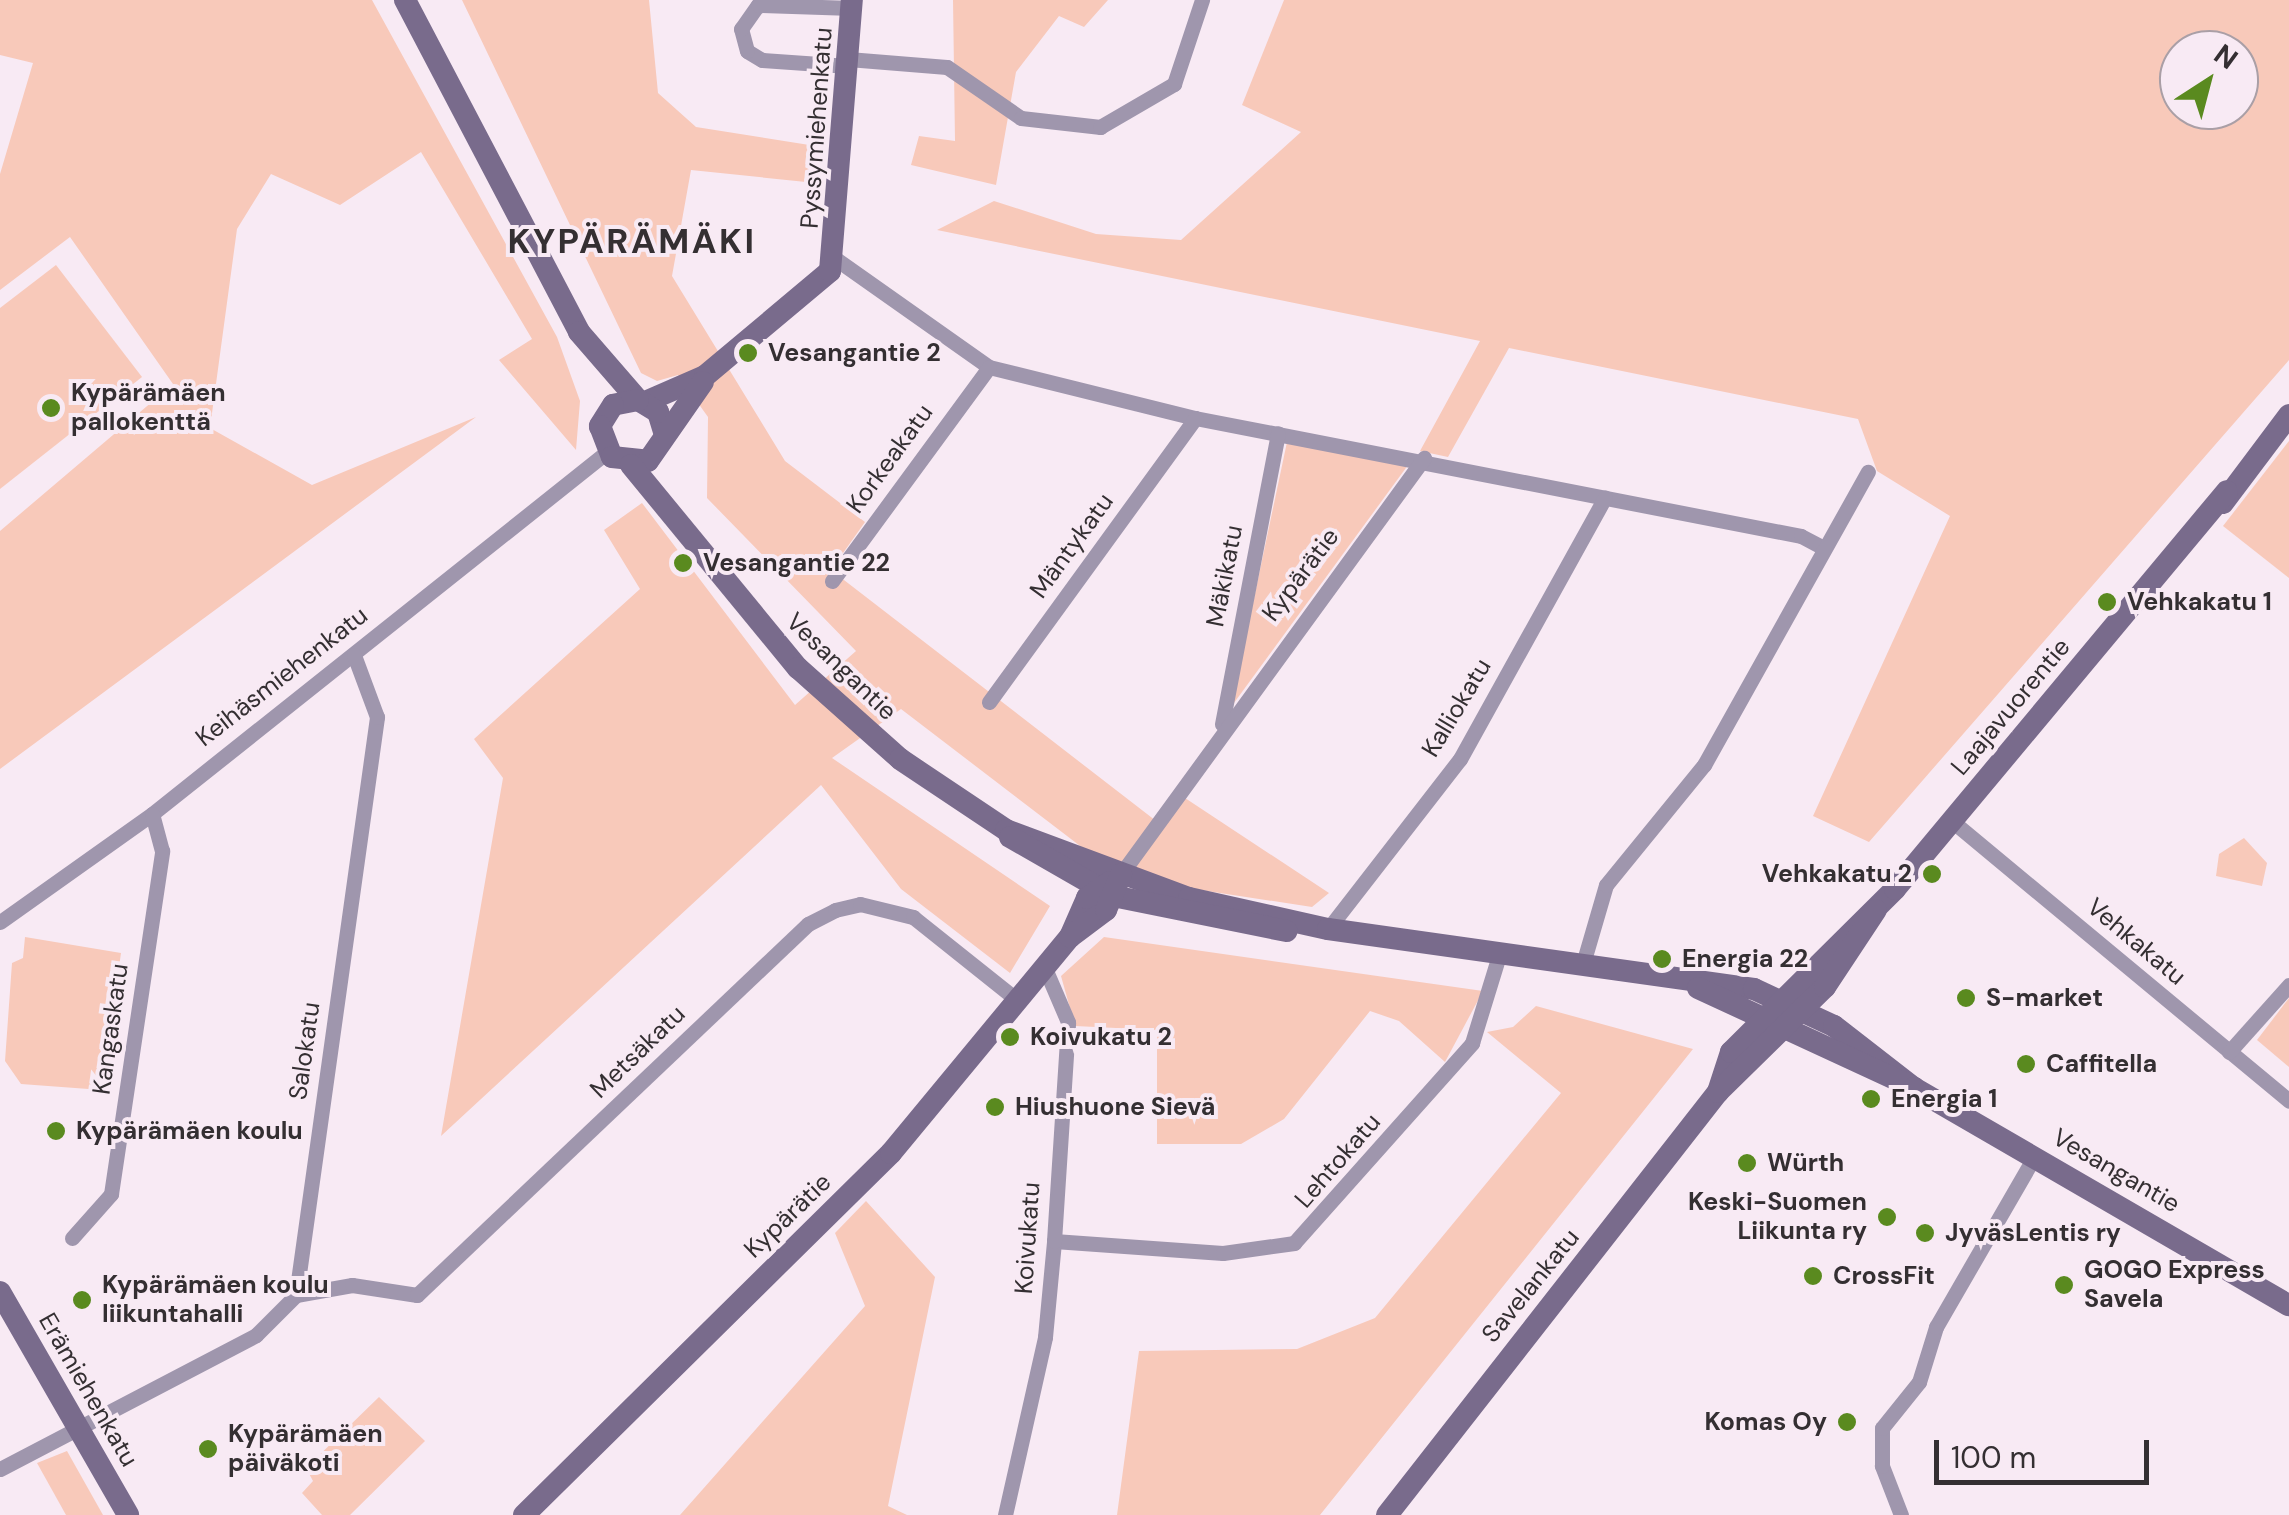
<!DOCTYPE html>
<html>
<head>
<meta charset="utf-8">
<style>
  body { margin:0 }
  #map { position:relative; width:2289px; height:1515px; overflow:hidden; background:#f8eaf4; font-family:"DM Sans",sans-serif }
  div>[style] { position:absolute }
  .green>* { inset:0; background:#f8c9ba }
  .street>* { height:15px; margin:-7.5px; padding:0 7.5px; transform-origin:7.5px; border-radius:7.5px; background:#9f96ad }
  .secondary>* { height:22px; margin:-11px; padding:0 11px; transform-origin:11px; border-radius:11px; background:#796b8c }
  .dots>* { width:28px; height:28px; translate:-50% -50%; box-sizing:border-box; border:5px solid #f8eaf4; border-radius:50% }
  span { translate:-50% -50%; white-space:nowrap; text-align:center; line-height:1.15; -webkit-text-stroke:8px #f8eaf4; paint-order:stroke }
  .street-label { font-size:25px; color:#342f32 }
  .poi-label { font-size:25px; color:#342f32; font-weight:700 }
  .left { translate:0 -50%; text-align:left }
  .right { translate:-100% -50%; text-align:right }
  .district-label { font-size:35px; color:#342f32; font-weight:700; letter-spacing:2.5px }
  .north { position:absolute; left:2159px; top:30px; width:100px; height:100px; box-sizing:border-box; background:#f8eaf4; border:2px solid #aa9fa6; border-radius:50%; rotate:36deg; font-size:28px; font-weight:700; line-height:40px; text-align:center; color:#342f32 }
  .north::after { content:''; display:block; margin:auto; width:35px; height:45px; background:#5a8a1f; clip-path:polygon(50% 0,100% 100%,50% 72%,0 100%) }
  .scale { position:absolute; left:1934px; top:1440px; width:215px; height:45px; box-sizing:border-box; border:5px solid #342f32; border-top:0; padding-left:12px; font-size:30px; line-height:35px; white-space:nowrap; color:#342f32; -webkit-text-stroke:8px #f8eaf4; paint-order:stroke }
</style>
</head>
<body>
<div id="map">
  <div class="green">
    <div style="clip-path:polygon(0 0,372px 0,557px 337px,580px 401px,576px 450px,499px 360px,532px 339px,421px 152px,340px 205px,271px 174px,237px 229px,210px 428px,312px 485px,476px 417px,0 769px,0 531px,173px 384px,70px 237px,0 290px,0 174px,33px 63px,0 55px)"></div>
    <div style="clip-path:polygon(462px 0,649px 0,658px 93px,696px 127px,822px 147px,806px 182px,691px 170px,672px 276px,785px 461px,865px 522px,831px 570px,1160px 824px,1185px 798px,1329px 893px,1312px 907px,1168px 885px,1088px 852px,901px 709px,832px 758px,1050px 906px,1010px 973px,901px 889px,821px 785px,441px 1136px,503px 778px,474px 739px,640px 589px,604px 530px,642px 503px,795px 705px,856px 651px,707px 498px,708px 417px,678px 375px,657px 381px,641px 373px)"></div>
    <div style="clip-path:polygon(953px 0,1108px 0,1084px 27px,1059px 16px,1016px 72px,996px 185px,911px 165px,919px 136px,955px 141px)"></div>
    <div style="clip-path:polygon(evenodd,1284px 0,2289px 0,2289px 360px,1869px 842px,1813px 816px,1950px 516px,1877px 471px,1858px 419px,1509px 348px,1448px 457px,1420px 451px,1480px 341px,937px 230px,994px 201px,1096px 234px,1181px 240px,1301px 132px,1242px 105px,1284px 0,2179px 50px,2239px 50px,2239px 110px,2179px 110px,2179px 50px)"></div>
    <div style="clip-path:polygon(56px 265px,142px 377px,0 489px,0 308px)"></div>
    <div style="clip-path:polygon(2289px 441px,2289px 578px,2223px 526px)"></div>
    <div style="clip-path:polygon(1287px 442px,1411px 461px,1231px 707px)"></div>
    <div style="clip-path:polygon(2244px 838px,2267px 863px,2262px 886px,2216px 876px,2219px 854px)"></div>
    <div style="clip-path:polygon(25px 937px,121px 953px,102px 1090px,21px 1084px,5px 1061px,12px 963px,23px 958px)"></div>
    <div style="clip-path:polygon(1104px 937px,1483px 991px,1445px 1062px,1399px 1021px,1370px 1011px,1284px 1119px,1241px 1144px,1157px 1144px,1157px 1030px,1075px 1026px,1061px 976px)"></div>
    <div style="clip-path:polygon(2289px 998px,2289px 1067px,2257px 1040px)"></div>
    <div style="clip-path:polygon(1536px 1006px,1693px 1049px,1320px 1515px,1117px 1515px,1139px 1351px,1297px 1349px,1375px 1318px,1561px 1093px,1487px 1032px,1513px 1027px)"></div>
    <div style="clip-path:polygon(866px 1201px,935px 1277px,888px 1506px,907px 1515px,680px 1515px,865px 1306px,835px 1233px)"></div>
    <div style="clip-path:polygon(379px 1397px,425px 1441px,350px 1515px,322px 1515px,302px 1493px,313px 1481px,306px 1468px)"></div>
    <div style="clip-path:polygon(67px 1451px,103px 1515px,66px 1515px,37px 1463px)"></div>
  </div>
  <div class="street">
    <div style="left:848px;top:59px;width:99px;rotate:4.6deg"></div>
    <div style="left:947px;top:67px;width:90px;rotate:34.6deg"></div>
    <div style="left:1021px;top:118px;width:80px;rotate:6.5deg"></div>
    <div style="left:1100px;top:127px;width:86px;rotate:-30.2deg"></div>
    <div style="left:1174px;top:84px;width:89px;rotate:-71.6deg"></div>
    <div style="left:848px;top:66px;width:86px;rotate:-176deg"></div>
    <div style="left:762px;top:60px;width:17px;rotate:-149deg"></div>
    <div style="left:747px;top:51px;width:23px;rotate:-105deg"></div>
    <div style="left:741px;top:29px;width:29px;rotate:-55deg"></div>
    <div style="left:758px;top:5px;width:94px;rotate:1.8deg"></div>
    <div style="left:836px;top:259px;width:187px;rotate:35.2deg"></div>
    <div style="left:989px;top:367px;width:212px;rotate:13.9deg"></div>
    <div style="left:1195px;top:418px;width:617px;rotate:11.02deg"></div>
    <div style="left:1801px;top:536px;width:26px;rotate:28deg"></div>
    <div style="left:832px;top:581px;width:265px;rotate:-53.7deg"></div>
    <div style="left:989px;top:702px;width:351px;rotate:-54deg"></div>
    <div style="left:1222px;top:724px;width:296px;rotate:-79.1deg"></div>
    <div style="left:1952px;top:821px;width:438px;rotate:39.7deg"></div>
    <div style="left:1121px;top:874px;width:515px;rotate:-53.93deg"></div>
    <div style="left:0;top:922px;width:186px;rotate:-35.4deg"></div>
    <div style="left:152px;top:814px;width:581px;rotate:-38.51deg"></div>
    <div style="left:1328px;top:929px;width:215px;rotate:-52.2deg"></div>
    <div style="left:1460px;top:759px;width:299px;rotate:-61deg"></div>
    <div style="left:1582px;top:967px;width:85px;rotate:-73.7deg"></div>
    <div style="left:1606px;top:885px;width:155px;rotate:-50.8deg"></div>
    <div style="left:1704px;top:765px;width:336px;rotate:-60.8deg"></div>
    <div style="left:2229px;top:1052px;width:90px;rotate:-48.2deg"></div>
    <div style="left:72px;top:1238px;width:59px;rotate:-48.4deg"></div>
    <div style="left:111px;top:1194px;width:347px;rotate:-81.5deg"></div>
    <div style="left:162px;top:851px;width:38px;rotate:-105deg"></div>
    <div style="left:1054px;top:1241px;width:169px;rotate:4.1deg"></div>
    <div style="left:1223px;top:1253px;width:72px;rotate:-8deg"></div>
    <div style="left:1294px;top:1243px;width:268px;rotate:-48.3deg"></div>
    <div style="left:1472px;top:1043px;width:95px;rotate:-72.9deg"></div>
    <div style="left:296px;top:1295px;width:57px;rotate:-10.1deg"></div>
    <div style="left:352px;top:1285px;width:66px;rotate:8.7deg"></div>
    <div style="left:417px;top:1295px;width:539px;rotate:-43.5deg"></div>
    <div style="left:808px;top:924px;width:30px;rotate:-27deg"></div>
    <div style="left:835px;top:910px;width:26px;rotate:-13deg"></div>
    <div style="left:860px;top:904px;width:55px;rotate:13.8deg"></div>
    <div style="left:913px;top:917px;width:133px;rotate:38.6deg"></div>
    <div style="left:0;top:1469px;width:289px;rotate:-27.6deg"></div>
    <div style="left:256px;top:1335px;width:57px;rotate:-45deg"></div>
    <div style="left:296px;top:1295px;width:584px;rotate:-82.02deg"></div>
    <div style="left:377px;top:717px;width:66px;rotate:-110.4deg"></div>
    <div style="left:1005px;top:1515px;width:182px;rotate:-77.3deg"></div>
    <div style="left:1045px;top:1337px;width:96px;rotate:-84.6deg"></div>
    <div style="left:1054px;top:1241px;width:219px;rotate:-86.3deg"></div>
    <div style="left:1068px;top:1022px;width:61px;rotate:-113.2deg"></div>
    <div style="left:1901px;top:1515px;width:53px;rotate:-111.2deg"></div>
    <div style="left:1882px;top:1466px;width:38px;rotate:-90deg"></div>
    <div style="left:1882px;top:1428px;width:59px;rotate:-51.2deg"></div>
    <div style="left:1919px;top:1382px;width:58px;rotate:-72.8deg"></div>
    <div style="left:1936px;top:1327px;width:196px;rotate:-60deg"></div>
  </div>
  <div class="secondary">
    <div style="left:405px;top:0;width:375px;rotate:62.3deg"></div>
    <div style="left:579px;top:332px;width:90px;rotate:49.1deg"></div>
    <div style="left:645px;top:402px;width:65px;rotate:-23.4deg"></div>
    <div style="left:705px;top:376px;width:163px;rotate:-40deg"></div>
    <div style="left:830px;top:271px;width:272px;rotate:-85.4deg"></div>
    <div style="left:665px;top:435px;width:24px;rotate:-107deg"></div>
    <div style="left:658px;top:412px;width:23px;rotate:-149deg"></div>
    <div style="left:638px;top:400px;width:25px;rotate:169deg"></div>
    <div style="left:613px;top:405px;width:25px;rotate:122deg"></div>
    <div style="left:600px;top:426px;width:33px;rotate:69deg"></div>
    <div style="left:612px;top:457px;width:36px;rotate:6deg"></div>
    <div style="left:648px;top:461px;width:96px;rotate:-55.2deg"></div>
    <div style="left:631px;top:465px;width:263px;rotate:50.6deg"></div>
    <div style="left:798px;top:668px;width:137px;rotate:41.7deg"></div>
    <div style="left:900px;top:759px;width:128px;rotate:33.8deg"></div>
    <div style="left:1006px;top:830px;width:195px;rotate:20.4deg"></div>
    <div style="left:1189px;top:898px;width:142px;rotate:12.6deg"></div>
    <div style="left:1328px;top:929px;width:430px;rotate:8deg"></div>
    <div style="left:1754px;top:989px;width:88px;rotate:24.8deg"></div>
    <div style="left:1834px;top:1026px;width:101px;rotate:37.8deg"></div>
    <div style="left:2223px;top:503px;width:110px;rotate:-53.1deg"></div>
    <div style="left:1010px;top:837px;width:119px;rotate:29.8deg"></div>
    <div style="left:1113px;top:896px;width:177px;rotate:11.4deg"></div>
    <div style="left:1070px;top:937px;width:43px;rotate:-66.4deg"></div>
    <div style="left:1087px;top:898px;width:28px;rotate:-35deg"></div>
    <div style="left:1698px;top:988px;width:238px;rotate:24.8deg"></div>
    <div style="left:1914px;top:1088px;width:433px;rotate:30.1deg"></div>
    <div style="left:1718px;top:1092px;width:42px;rotate:-72deg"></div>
    <div style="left:1731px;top:1052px;width:231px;rotate:-44.8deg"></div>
    <div style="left:1895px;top:889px;width:518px;rotate:-50.17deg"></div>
    <div style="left:0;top:1292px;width:257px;rotate:60.1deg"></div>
    <div style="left:524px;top:1515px;width:515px;rotate:-44.61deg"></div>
    <div style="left:891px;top:1153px;width:281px;rotate:-50.4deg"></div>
    <div style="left:1070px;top:937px;width:45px;rotate:-36.9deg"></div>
    <div style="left:1106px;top:910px;width:39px;rotate:-67deg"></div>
    <div style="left:1387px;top:1515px;width:537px;rotate:-51.96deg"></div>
    <div style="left:1718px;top:1092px;width:150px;rotate:-44.5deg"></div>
    <div style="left:1825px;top:987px;width:92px;rotate:-56.5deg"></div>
  </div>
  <div class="dots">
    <div style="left:748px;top:353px;background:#5a8a1f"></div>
    <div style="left:51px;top:408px;background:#5a8a1f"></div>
    <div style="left:683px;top:563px;background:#5a8a1f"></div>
    <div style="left:2107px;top:602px;background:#5a8a1f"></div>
    <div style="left:1932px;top:874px;background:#5a8a1f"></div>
    <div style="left:1662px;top:959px;background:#5a8a1f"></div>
    <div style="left:1966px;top:998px;background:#5a8a1f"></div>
    <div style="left:1010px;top:1037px;background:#5a8a1f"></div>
    <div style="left:2026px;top:1064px;background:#5a8a1f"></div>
    <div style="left:1871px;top:1099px;background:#5a8a1f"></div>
    <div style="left:995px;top:1107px;background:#5a8a1f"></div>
    <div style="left:56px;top:1131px;background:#5a8a1f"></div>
    <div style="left:1747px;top:1163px;background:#5a8a1f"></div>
    <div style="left:1887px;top:1217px;background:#5a8a1f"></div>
    <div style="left:1925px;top:1233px;background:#5a8a1f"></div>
    <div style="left:1813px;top:1276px;background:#5a8a1f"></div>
    <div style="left:2064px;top:1285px;background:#5a8a1f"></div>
    <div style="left:82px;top:1300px;background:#5a8a1f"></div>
    <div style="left:1847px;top:1422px;background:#5a8a1f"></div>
    <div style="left:208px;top:1449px;background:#5a8a1f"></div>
  </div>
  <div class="street-label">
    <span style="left:817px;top:128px;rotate:-86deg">Pyssymiehenkatu</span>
    <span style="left:890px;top:459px;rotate:-54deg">Korkeakatu</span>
    <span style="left:1072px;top:546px;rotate:-54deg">Mäntykatu</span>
    <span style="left:1301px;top:575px;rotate:-53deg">Kypärätie</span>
    <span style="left:1225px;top:576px;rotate:-79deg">Mäkikatu</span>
    <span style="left:841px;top:667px;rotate:44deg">Vesangantie</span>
    <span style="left:282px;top:677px;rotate:-38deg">Keihäsmiehenkatu</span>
    <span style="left:2011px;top:707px;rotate:-50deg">Laajavuorentie</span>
    <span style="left:1457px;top:708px;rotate:-59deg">Kalliokatu</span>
    <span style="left:2136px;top:942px;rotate:40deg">Vehkakatu</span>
    <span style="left:111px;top:1029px;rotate:-82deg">Kangaskatu</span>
    <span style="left:305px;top:1051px;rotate:-82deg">Salokatu</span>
    <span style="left:638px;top:1052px;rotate:-44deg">Metsäkatu</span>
    <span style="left:1338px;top:1161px;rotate:-49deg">Lehtokatu</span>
    <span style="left:2116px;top:1171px;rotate:30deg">Vesangantie</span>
    <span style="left:788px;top:1216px;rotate:-44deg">Kypärätie</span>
    <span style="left:1028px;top:1238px;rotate:-86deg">Koivukatu</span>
    <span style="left:1531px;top:1286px;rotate:-51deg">Savelankatu</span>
    <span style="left:88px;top:1390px;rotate:60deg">Erämiehenkatu</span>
  </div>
  <div class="poi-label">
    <span class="left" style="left:768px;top:353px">Vesangantie 2</span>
    <span class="left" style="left:71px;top:408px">Kypärämäen<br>pallokenttä</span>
    <span class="left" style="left:703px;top:563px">Vesangantie 22</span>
    <span class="left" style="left:2127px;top:602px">Vehkakatu 1</span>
    <span class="right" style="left:1912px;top:874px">Vehkakatu 2</span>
    <span class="left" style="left:1682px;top:959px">Energia 22</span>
    <span class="left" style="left:1986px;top:998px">S-market</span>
    <span class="left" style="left:1030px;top:1037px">Koivukatu 2</span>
    <span class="left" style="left:2046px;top:1064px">Caffitella</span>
    <span class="left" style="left:1891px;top:1099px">Energia 1</span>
    <span class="left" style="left:1015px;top:1107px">Hiushuone Sievä</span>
    <span class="left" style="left:76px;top:1131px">Kypärämäen koulu</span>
    <span class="left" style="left:1767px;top:1163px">Würth</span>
    <span class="right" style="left:1867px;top:1217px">Keski-Suomen<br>Liikunta ry</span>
    <span class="left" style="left:1945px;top:1233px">JyväsLentis ry</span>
    <span class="left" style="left:2084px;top:1285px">GOGO Express<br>Savela</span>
    <span class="left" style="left:1833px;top:1276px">CrossFit</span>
    <span class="left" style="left:102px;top:1300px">Kypärämäen koulu<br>liikuntahalli</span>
    <span class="right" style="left:1827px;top:1422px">Komas Oy</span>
    <span class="left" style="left:228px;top:1449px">Kypärämäen<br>päiväkoti</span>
  </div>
  <div class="district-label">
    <span style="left:632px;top:241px">KYPÄRÄMÄKI</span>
  </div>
  <div class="north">N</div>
  <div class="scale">100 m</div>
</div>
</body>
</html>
